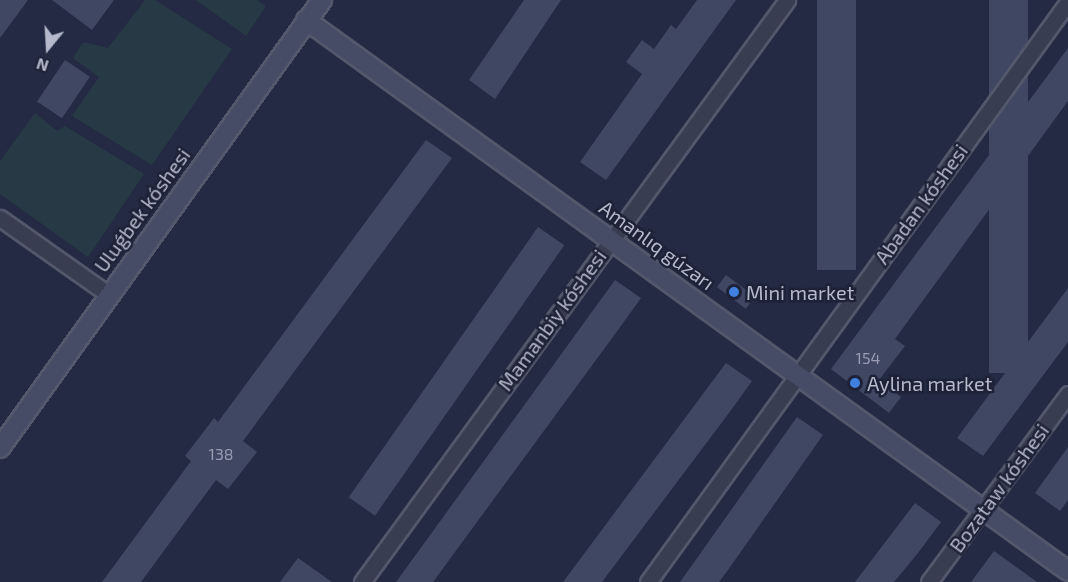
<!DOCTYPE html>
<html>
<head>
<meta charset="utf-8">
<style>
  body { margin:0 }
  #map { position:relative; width:1068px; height:582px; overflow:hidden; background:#242a43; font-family:"Exo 2",sans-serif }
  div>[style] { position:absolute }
  .green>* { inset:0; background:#263944 }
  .building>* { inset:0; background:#404763; transform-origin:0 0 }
  .roads { filter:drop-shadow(2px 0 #54586c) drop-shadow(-2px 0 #54586c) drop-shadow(0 2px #54586c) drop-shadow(0 -2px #54586c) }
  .street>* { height:15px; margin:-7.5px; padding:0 7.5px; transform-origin:7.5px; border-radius:7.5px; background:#393d52 }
  .secondary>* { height:18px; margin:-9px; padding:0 9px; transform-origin:9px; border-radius:9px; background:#464b66 }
  .dots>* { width:16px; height:16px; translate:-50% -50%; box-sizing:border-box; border:3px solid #1d2238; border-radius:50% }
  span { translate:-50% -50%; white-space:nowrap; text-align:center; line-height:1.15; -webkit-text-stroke:5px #1d2238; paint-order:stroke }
  .number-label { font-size:16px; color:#989cb2 }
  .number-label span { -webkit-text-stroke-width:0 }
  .street-label { font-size:20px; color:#b6b9cc }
  .poi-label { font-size:20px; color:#b6b9cc }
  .left { translate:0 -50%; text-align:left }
  .north { position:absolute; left:18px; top:18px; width:60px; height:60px; -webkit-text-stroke:4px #1d2238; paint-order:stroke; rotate:198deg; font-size:16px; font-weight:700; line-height:24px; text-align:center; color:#b6b9cc }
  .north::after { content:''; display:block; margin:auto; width:21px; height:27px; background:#b6b9cc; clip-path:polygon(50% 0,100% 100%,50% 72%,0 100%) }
</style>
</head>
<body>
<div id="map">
  <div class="green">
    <div style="clip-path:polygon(145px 0,155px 0,232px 49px,152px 165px,72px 116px,99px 77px,73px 58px,83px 42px,108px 48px)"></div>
    <div style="clip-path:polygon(196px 0,257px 0,266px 6px,246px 36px)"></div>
    <div style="clip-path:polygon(35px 113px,57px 131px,65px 126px,144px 174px,88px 257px,0 194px,0 161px)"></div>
  </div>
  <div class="building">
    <div style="clip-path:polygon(0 0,28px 0,0 38px)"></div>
    <div style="clip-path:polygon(52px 0,114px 0,92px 30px)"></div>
    <div style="clip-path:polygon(524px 0,561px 0,495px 99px,469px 80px)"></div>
    <div style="clip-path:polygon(697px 0,736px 0,606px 180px,580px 162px,642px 74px,626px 62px,642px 40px,654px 49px,671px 25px,676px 29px)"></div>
    <div style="left:817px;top:0;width:39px;height:270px"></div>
    <div style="left:989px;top:0;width:39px;height:373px"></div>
    <div style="clip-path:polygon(1068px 48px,1068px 101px,895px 339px,905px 346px,879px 380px,901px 397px,889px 413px,831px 369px)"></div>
    <div style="left:65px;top:60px;width:30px;height:50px;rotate:34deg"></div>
    <div style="clip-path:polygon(426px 140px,452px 158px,243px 441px,257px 452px,228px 489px,216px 480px,141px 582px,102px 582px,191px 461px,185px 456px,214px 418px,218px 422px)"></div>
    <div style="left:538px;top:227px;width:32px;height:330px;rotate:35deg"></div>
    <div style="left:726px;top:275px;width:36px;height:15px;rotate:37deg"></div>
    <div style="clip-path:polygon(615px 280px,641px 298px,618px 330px,433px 582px,396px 582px)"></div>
    <div style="clip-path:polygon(1068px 288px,1068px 342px,983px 456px,957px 438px)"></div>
    <div style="clip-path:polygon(726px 363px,752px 381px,729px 413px,602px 582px,563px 582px)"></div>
    <div style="clip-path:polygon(797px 417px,823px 435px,728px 570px,719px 582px,680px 582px)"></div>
    <div style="clip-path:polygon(1068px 447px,1068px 500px,1060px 511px,1035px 493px)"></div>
    <div style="clip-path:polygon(915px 503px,941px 522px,918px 553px,894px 582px,855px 582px)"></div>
    <div style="clip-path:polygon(994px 551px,1037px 582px,971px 582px)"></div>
    <div style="clip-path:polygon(298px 558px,332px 582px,280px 582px)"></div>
  </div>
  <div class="roads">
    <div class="street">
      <div style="left:0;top:218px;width:133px;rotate:35.2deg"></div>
      <div style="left:362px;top:582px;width:721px;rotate:-53.86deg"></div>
      <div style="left:648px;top:582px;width:716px;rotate:-54.09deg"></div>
      <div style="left:929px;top:582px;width:234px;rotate:-53.5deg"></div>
    </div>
    <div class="secondary">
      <div style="left:306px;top:20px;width:940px;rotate:35.87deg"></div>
      <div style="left:0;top:448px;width:552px;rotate:-54.29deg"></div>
    </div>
  </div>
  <div class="dots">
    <div style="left:734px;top:292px;background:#3f7fe0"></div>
    <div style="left:855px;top:383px;background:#3f7fe0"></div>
  </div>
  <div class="number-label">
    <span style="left:868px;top:358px">154</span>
    <span style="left:221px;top:454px">138</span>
  </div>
  <div class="street-label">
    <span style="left:921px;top:204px;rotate:-54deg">Abadan kóshesi</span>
    <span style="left:142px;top:210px;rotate:-54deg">Uluǵbek kóshesi</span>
    <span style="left:657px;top:245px;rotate:36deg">Amanlıq gúzarı</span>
    <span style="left:552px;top:320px;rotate:-54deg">Mamanbiy kóshesi</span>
    <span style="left:999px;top:488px;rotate:-54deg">Bozataw kóshesi</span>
  </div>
  <div class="poi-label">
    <span class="left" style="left:746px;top:292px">Mini market</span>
    <span class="left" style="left:867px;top:383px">Aylina market</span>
  </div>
  <div class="north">N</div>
</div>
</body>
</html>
